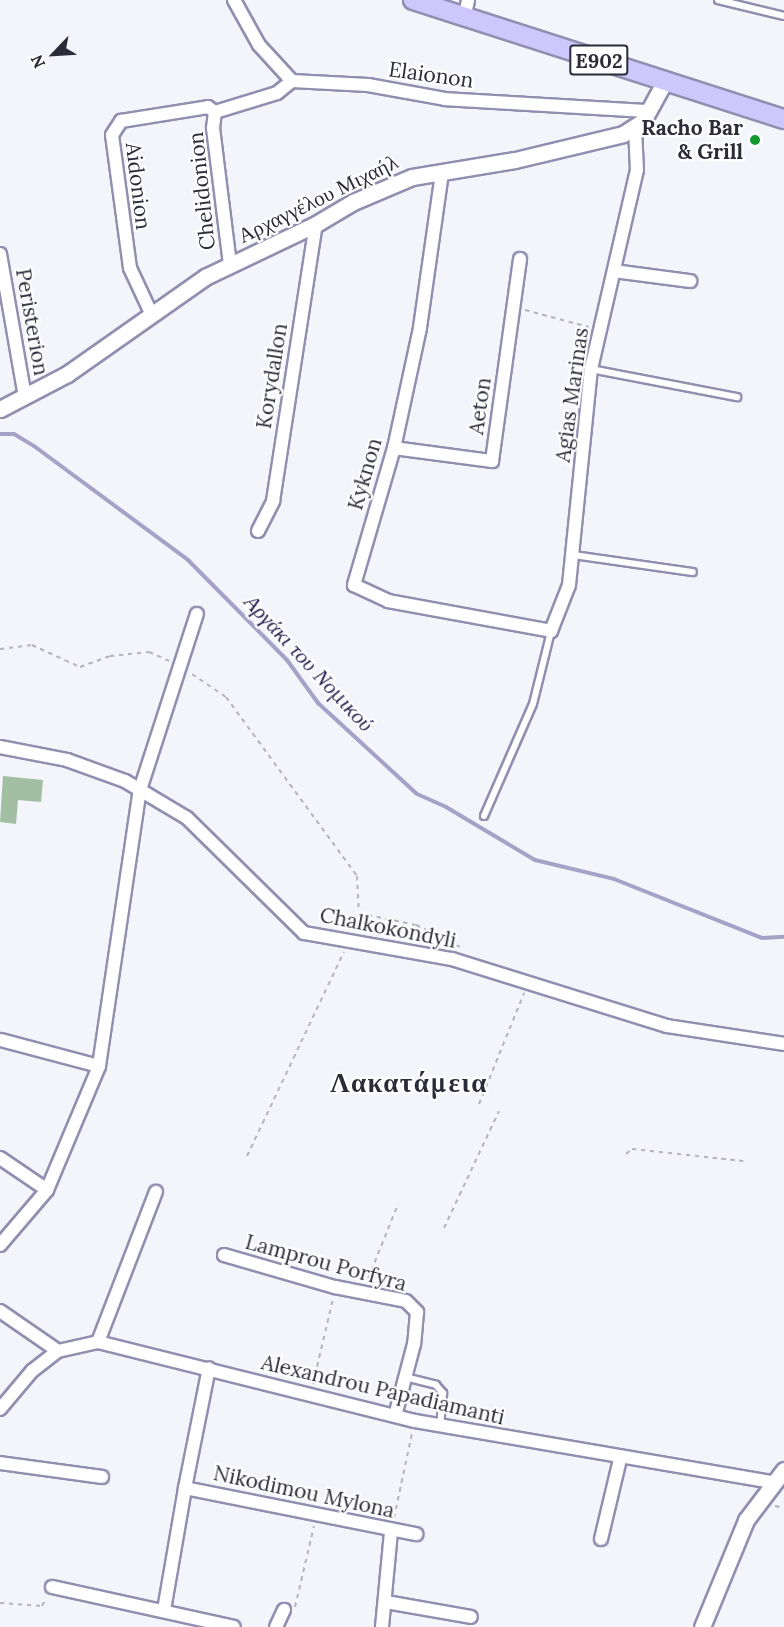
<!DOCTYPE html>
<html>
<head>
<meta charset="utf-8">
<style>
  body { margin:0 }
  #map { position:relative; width:784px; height:1627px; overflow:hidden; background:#f4f4fb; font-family:Lora,serif }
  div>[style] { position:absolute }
  .stream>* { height:4px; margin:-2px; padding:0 2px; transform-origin:2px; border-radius:2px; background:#a5a2c8 }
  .building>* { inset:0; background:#a3bfa3 }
  .path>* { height:2px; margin-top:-1px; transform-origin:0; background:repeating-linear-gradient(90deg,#b4b4bd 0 4.5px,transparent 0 9px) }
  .roads { filter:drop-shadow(2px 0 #918fb0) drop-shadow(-2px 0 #918fb0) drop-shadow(0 2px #918fb0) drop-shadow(0 -2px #918fb0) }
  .service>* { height:6px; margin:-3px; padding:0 3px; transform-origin:3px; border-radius:3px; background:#fff }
  .minor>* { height:12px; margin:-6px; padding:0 6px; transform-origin:6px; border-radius:6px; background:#fff }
  .tertiary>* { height:15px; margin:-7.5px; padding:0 7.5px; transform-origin:7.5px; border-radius:7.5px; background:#fff }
  .primary>* { height:18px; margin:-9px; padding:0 9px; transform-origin:9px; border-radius:9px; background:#cdc7fb }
  .dots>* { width:16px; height:16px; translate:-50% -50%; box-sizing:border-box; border:3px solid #fff; border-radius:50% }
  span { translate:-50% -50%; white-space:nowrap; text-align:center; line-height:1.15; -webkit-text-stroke:4.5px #fff; paint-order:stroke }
  .shield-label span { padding:2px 4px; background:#fff; border:2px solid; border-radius:4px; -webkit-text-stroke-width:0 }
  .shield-label { font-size:20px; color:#2c2b39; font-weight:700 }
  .street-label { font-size:21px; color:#2c2b39 }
  .poi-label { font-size:21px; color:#2c2b39; font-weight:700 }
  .right { translate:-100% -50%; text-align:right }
  .water-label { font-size:22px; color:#2b2353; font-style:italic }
  .district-label { font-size:27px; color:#2c2b39; font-weight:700; letter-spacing:1.5px }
  .north { position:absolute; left:24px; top:24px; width:60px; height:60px; -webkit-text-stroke:4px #fff; paint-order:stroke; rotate:245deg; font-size:16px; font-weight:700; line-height:24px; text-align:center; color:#2c2b39 }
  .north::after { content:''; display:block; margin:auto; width:21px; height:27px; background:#2c2b39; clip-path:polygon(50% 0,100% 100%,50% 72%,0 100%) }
</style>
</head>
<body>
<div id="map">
  <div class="stream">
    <div style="left:0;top:434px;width:14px"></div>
    <div style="left:14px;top:434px;width:23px;rotate:31deg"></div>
    <div style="left:34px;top:446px;width:192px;rotate:36.5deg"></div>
    <div style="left:188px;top:560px;width:141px;rotate:45.3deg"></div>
    <div style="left:287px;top:660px;width:53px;rotate:54.2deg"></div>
    <div style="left:318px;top:703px;width:134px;rotate:42.6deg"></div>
    <div style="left:417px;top:794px;width:32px;rotate:24deg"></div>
    <div style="left:446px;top:807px;width:104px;rotate:30.8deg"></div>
    <div style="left:535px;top:860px;width:81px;rotate:13.5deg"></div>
    <div style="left:614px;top:879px;width:159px;rotate:21.7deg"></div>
    <div style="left:762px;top:938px;width:22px;rotate:-3deg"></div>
  </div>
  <div class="building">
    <div style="clip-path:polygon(3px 776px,43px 780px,41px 802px,18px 800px,16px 824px,0 822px)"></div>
  </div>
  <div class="path">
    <div style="left:525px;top:310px;width:66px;rotate:14.9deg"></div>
    <div style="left:0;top:649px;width:32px;rotate:-7deg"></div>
    <div style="left:32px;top:645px;width:53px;rotate:24.6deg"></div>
    <div style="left:80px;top:667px;width:32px;rotate:-20deg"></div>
    <div style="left:110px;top:656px;width:39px;rotate:-6deg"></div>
    <div style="left:149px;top:652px;width:22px;rotate:24deg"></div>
    <div style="left:192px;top:674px;width:41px;rotate:34.1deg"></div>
    <div style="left:226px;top:697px;width:222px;rotate:53.8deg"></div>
    <div style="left:357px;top:876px;width:37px;rotate:87deg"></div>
    <div style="left:359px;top:913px;width:18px;rotate:112deg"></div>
    <div style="left:359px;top:913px;width:58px;rotate:11.9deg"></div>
    <div style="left:416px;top:925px;width:49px;rotate:26.6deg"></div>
    <div style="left:479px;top:1104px;width:120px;rotate:-67.9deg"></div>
    <div style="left:626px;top:1154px;width:8px;rotate:-40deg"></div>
    <div style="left:632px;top:1149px;width:112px;rotate:6.2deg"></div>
    <div style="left:247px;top:1156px;width:226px;rotate:-64.6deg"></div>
    <div style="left:444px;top:1228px;width:129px;rotate:-64.8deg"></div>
    <div style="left:368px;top:1279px;width:81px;rotate:-68.2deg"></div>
    <div style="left:313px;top:1384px;width:87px;rotate:-76.8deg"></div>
    <div style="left:775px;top:1506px;width:9px;rotate:13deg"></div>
    <div style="left:394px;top:1518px;width:87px;rotate:-78deg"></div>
    <div style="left:0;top:1603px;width:42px;rotate:4.1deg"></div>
    <div style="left:42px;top:1606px;width:9px;rotate:-63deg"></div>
    <div style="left:295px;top:1607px;width:83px;rotate:-76.8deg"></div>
  </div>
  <div class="roads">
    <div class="service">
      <div style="left:718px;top:0;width:68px;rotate:13.6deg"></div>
      <div style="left:591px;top:369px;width:149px;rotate:10.9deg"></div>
      <div style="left:573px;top:555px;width:121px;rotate:8.1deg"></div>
      <div style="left:484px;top:816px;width:122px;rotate:-66.4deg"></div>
      <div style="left:533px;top:704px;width:75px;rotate:-76.1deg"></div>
      <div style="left:405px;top:1377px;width:32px;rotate:14deg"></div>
      <div style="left:436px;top:1385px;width:11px;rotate:49deg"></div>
      <div style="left:443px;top:1393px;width:32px;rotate:95deg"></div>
    </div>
    <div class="minor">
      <div style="left:234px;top:0;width:51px;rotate:60.9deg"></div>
      <div style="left:259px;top:45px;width:49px;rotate:47.5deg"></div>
      <div style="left:464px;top:18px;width:18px;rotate:-77deg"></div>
      <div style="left:215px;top:112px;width:65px;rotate:-17deg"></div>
      <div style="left:277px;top:93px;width:19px;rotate:-39deg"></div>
      <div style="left:292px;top:81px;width:76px;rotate:3deg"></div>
      <div style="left:368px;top:85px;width:78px;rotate:10.3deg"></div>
      <div style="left:445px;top:99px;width:204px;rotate:3.4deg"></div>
      <div style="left:215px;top:112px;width:16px;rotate:97deg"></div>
      <div style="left:213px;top:128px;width:138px;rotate:82.9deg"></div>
      <div style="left:442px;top:173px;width:157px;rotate:98.1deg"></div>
      <div style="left:420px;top:328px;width:123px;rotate:102.2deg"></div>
      <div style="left:394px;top:448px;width:143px;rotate:106.3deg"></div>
      <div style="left:354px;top:585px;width:38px;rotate:25deg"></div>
      <div style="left:388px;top:601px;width:166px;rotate:10.4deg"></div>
      <div style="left:551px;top:631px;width:49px;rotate:-68.6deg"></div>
      <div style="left:569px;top:585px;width:217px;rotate:-84.2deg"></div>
      <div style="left:591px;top:369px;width:204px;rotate:-77deg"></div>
      <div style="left:637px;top:170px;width:41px;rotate:-92.8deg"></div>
      <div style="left:0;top:254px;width:145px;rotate:80.1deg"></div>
      <div style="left:614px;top:271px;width:77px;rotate:7.5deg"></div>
      <div style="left:151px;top:313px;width:50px;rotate:-115deg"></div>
      <div style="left:130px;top:268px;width:134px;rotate:-97.7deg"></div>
      <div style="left:112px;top:135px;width:17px;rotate:-57deg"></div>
      <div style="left:121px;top:121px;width:88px;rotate:-9.1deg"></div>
      <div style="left:208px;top:107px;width:9px;rotate:36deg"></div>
      <div style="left:394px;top:448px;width:99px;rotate:7.6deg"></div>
      <div style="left:492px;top:461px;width:204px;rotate:-82.1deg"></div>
      <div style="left:258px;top:531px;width:34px;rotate:-63deg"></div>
      <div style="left:273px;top:501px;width:280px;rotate:-81.2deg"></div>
      <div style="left:0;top:747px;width:68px;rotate:11deg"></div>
      <div style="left:67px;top:760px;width:62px;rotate:19.9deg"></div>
      <div style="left:125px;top:781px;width:72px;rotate:30.8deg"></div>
      <div style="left:187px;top:818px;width:164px;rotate:44.5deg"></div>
      <div style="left:304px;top:933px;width:150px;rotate:10deg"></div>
      <div style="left:452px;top:959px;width:225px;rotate:17.3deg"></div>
      <div style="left:667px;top:1026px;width:118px;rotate:8.7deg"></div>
      <div style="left:1px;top:1040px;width:101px;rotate:14.9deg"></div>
      <div style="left:0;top:1158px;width:57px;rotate:34.2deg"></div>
      <div style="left:0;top:1245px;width:72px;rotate:-49.5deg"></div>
      <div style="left:47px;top:1190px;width:134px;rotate:-67.2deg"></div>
      <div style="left:99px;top:1066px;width:279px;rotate:-81.6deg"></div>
      <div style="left:140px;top:790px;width:185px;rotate:-72.1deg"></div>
      <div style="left:224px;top:1255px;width:116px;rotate:16.1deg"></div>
      <div style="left:335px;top:1287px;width:72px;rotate:11.2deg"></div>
      <div style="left:406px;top:1301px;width:16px;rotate:45deg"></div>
      <div style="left:417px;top:1312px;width:32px;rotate:95deg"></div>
      <div style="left:414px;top:1344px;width:74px;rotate:104.8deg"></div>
      <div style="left:0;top:1311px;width:70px;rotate:34.6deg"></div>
      <div style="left:58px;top:1351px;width:41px;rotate:-12.7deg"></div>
      <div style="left:98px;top:1342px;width:327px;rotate:14deg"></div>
      <div style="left:415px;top:1421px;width:361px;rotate:9.7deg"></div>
      <div style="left:98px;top:1342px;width:161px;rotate:-68.9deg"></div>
      <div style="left:0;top:1409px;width:50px;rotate:-49.9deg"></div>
      <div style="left:32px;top:1371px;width:33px;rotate:-38deg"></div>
      <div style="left:0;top:1463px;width:103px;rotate:7.8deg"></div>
      <div style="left:185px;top:1488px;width:122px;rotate:-78.7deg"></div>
      <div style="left:601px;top:1539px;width:82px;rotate:-76.6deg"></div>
      <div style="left:52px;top:1587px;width:186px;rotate:12.4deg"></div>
      <div style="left:386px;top:1602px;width:86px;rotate:10deg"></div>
      <div style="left:164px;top:1610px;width:124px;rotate:-80.2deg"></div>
      <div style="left:185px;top:1488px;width:236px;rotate:11.3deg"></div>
      <div style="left:276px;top:1627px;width:19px;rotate:-65deg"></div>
      <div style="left:382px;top:1627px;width:96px;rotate:-84.6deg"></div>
    </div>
    <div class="tertiary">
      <div style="left:0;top:409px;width:76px;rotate:-27.6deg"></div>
      <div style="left:67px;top:374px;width:169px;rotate:-35.1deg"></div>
      <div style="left:205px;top:277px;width:123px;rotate:-25.5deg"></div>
      <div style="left:316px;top:224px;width:43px;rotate:-30.7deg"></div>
      <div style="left:353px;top:202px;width:64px;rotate:-23deg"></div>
      <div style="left:412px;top:177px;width:104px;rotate:-9.4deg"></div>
      <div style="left:515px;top:160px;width:111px;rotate:-13.5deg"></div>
      <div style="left:623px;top:134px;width:24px;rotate:-33deg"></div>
      <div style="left:643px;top:121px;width:46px;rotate:-61.2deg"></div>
      <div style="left:702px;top:1627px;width:116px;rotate:-67.6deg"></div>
      <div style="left:746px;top:1520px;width:63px;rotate:-52.8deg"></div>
    </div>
    <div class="primary">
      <div style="left:413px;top:0;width:390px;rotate:17.8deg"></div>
    </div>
  </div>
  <div class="dots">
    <div style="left:755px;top:140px;background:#159a30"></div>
  </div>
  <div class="shield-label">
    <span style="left:599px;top:60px">E902</span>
  </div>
  <div class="street-label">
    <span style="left:431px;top:75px;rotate:8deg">Elaionon</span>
    <span style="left:138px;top:186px;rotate:83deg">Aidonion</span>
    <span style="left:202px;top:191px;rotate:-96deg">Chelidonion</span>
    <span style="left:318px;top:199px;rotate:-26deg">Αρχαγγέλου Μιχαήλ</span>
    <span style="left:32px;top:322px;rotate:80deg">Peristerion</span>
    <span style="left:272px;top:376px;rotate:-81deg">Korydallon</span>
    <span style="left:572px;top:395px;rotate:-82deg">Agias Marinas</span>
    <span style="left:480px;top:406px;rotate:-82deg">Aeton</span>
    <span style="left:365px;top:474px;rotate:-74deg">Kyknon</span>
    <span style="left:388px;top:928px;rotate:11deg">Chalkokondyli</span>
    <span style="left:326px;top:1263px;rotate:15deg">Lamprou Porfyra</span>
    <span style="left:383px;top:1390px;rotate:13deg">Alexandrou Papadiamanti</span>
    <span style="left:304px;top:1492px;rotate:12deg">Nikodimou Mylona</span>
  </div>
  <div class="poi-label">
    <span class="right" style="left:743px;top:140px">Racho Bar<br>&amp; Grill</span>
  </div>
  <div class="water-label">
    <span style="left:309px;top:663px;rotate:47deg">Αργάκι του Νομικού</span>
  </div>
  <div class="district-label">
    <span style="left:409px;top:1083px">Λακατάμεια</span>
  </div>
  <div class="north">N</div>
</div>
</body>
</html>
